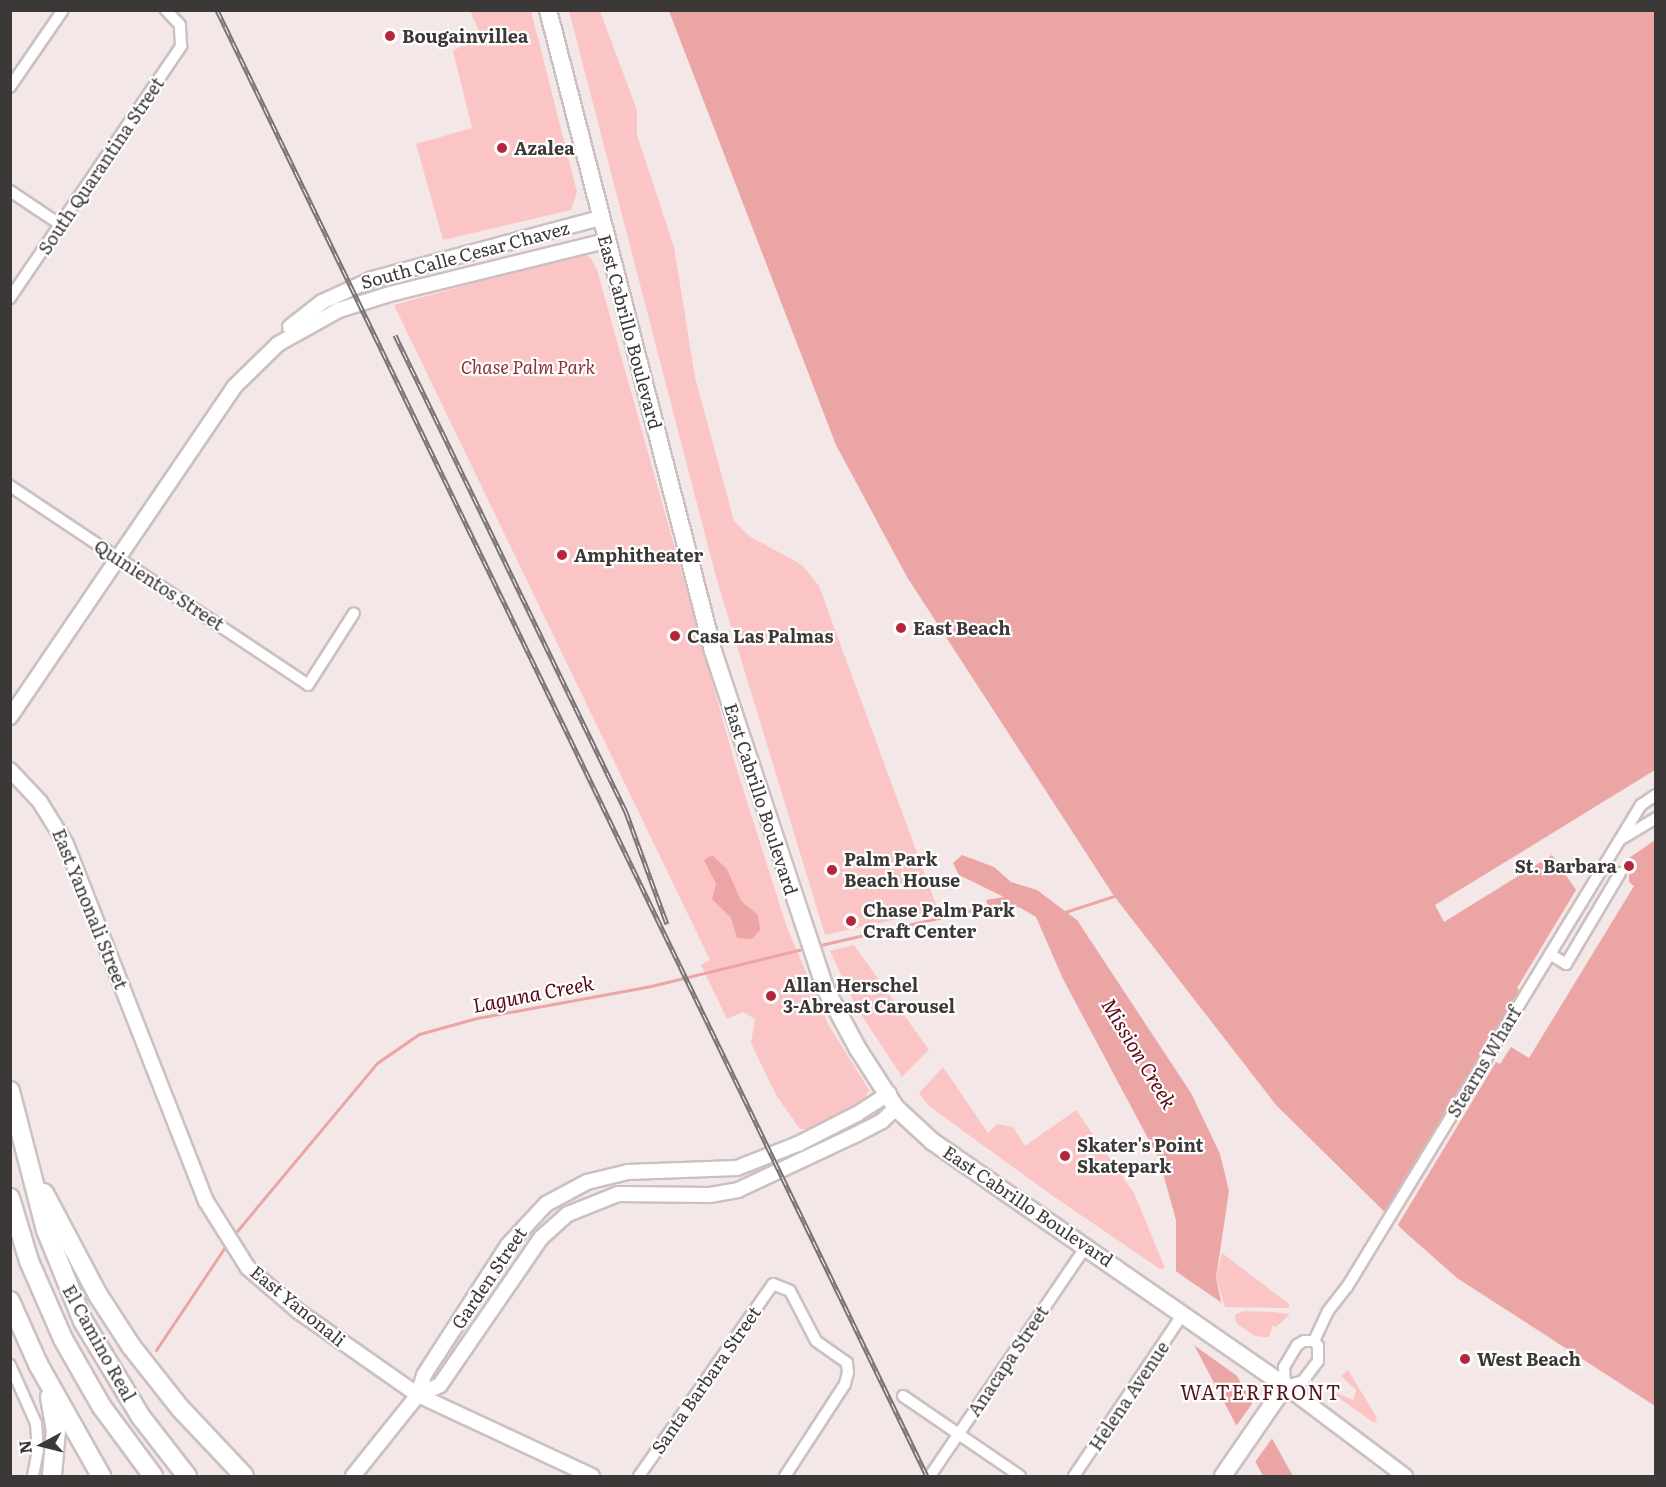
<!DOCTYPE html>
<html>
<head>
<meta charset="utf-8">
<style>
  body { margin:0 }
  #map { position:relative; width:1666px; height:1487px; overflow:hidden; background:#f4e7e7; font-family:Literata,serif }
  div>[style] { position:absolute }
  .green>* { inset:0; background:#fcc5c5 }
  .water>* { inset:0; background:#eba5a5 }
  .pier>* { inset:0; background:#f4e7e7 }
  .stream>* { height:3px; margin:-1.5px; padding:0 1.5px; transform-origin:1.5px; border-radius:1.5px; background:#eba5a5 }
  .roads { filter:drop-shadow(2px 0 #ccc0c0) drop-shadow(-2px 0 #ccc0c0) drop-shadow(0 2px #ccc0c0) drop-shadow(0 -2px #ccc0c0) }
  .street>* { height:10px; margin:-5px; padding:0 5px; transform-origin:5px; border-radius:5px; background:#fff }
  .secondary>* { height:14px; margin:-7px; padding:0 7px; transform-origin:7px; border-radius:7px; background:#fff }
  .primary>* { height:16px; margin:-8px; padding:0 8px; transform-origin:8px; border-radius:8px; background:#fff }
  .highway>* { height:18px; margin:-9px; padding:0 9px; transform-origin:9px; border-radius:9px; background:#fff }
  .rail>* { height:5px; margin-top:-2.5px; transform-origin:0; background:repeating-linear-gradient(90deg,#fff 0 9px,#7b7474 0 18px); box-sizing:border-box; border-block:2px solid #7b7474 }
  .dots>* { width:16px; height:16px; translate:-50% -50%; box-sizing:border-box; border:3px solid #fff; border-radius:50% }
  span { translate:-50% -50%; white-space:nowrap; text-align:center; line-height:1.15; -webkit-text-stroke:4.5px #fff; paint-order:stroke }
  .poi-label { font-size:18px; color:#3d3838; font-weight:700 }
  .left { translate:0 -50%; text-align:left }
  .right { translate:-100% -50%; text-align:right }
  .street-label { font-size:18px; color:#3d3838 }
  .park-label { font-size:18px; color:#863339; font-style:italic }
  .water-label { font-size:20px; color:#5b0716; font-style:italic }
  .neighbourhood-label { font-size:20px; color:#5a151d; letter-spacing:1.5px }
  .frame { position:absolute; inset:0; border:12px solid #3d3838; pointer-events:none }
  .north { position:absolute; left:12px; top:1415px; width:60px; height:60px; -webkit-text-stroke:4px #fff; paint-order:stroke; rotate:263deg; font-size:16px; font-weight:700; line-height:24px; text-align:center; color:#3d3838 }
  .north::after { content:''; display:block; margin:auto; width:21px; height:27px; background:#3d3838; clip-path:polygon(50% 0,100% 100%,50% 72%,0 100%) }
</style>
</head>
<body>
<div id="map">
  <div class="green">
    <div style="clip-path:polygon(470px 11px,531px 11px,577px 192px,571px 210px,443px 240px,416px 144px,472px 128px,453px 51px,481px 35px)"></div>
    <div style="clip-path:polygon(569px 11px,600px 11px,637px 110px,637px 135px,674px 247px,695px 377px,734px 521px,749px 536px,802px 565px,819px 586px,938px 910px,825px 935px,716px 577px)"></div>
    <div style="clip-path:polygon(582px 253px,590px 257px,597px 270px,734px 760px,786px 925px,828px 1024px,869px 1090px,862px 1103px,808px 1129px,800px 1129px,776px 1095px,751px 1043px,755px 1019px,743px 1012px,727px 1019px,701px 965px,710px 960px,394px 305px)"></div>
    <div style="clip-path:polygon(854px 945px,929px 1050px,902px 1077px,855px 1005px,830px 951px)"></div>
    <div style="clip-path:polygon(943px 1067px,988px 1133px,997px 1124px,1013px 1127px,1025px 1146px,1076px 1110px,1134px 1193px,1165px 1268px,1160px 1269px,1050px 1194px,929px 1106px,919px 1093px)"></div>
    <div style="clip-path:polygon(1222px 1253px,1289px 1304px,1289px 1308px,1225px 1307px,1216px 1278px)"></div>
    <div style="clip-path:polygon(1243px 1311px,1273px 1312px,1290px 1314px,1276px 1327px,1273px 1325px,1269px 1337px,1264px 1337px,1255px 1336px,1236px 1323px,1235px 1315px)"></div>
    <div style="clip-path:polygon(1348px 1370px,1377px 1418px,1374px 1423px,1322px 1386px,1353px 1400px,1356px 1390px,1341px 1376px)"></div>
  </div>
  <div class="water">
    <div style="clip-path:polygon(669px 11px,1655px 11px,1655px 1406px,1457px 1278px,1406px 1233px,1276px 1105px,1114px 896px,907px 577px,836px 445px)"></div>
    <div style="clip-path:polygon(712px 855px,727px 869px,741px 901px,758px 915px,760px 930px,752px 939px,737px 938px,731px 918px,712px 899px,716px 884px,704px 860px)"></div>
    <div style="clip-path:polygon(962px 855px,994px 867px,1011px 882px,1037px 890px,1077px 920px,1191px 1093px,1220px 1154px,1229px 1191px,1216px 1278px,1237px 1376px,1293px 1476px,1263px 1476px,1193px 1343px,1176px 1270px,1176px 1220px,1159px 1159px,1063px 979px,1036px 917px,1019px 907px,991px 914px,986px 900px,1004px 897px,959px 875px,953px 863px)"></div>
  </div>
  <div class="pier">
    <div style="clip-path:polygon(1655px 770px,1655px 840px,1629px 858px,1629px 882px,1634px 886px,1529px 1058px,1511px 1047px,1500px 1064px,1496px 1062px,1396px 1228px,1383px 1214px,1520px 991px,1517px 988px,1576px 890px,1552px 855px,1444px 922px,1435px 905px)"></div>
    <div style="clip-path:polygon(1174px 1270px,1222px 1303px,1240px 1378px,1191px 1343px)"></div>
    <div style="clip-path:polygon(1254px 1401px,1273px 1437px,1253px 1465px,1234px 1429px)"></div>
  </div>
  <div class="stream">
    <div style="left:1065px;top:912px;width:52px;rotate:-18.1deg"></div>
    <div style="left:816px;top:946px;width:180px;rotate:-12.9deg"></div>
    <div style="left:232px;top:1237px;width:226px;rotate:-50.2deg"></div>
    <div style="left:377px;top:1063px;width:51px;rotate:-34.6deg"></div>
    <div style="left:419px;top:1034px;width:60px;rotate:-15.4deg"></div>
    <div style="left:477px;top:1018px;width:177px;rotate:-10.4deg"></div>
    <div style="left:651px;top:986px;width:161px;rotate:-13.7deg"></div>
    <div style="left:156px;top:1350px;width:128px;rotate:-56.2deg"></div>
  </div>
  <div class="roads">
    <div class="street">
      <div style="left:10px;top:87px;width:93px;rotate:-55.5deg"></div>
      <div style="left:10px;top:191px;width:61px;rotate:33.7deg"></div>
      <div style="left:10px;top:298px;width:305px;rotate:-55.8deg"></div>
      <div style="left:181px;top:46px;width:21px;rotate:-93deg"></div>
      <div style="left:180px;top:25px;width:21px;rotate:-133deg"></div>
      <div style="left:10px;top:486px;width:358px;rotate:33.7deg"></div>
      <div style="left:308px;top:685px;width:85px;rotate:-57.4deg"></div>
      <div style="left:1623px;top:838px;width:39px;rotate:-31deg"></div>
      <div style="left:1550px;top:954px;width:19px;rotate:32deg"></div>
      <div style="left:1566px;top:964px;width:106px;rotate:-59.3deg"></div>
      <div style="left:1304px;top:1341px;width:10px"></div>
      <div style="left:1314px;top:1341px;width:6px;rotate:51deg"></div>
      <div style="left:1318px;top:1346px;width:15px;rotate:90deg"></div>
      <div style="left:1318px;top:1361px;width:25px;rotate:127deg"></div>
      <div style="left:1303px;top:1381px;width:19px;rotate:164deg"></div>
      <div style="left:1285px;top:1386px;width:19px;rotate:-93deg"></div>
      <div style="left:1284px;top:1367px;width:26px;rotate:-59deg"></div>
      <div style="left:1297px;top:1345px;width:8px;rotate:-30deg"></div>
      <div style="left:1314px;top:1341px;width:33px;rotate:-65deg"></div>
      <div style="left:1328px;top:1311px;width:31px;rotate:-52deg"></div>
      <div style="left:1347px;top:1287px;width:565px;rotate:-58.62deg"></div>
      <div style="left:1641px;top:805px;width:18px;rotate:-34deg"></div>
      <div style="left:10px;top:1365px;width:64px;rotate:65.9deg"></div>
      <div style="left:36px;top:1423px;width:27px;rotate:86deg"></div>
      <div style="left:38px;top:1450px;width:26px;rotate:101deg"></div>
      <div style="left:903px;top:1396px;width:142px;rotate:34.4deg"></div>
      <div style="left:639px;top:1476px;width:234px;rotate:-55.1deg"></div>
      <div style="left:773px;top:1284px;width:18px;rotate:22deg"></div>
      <div style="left:790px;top:1291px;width:56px;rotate:62.5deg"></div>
      <div style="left:816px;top:1341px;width:38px;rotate:35deg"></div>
      <div style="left:847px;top:1363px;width:9px;rotate:84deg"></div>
      <div style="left:848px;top:1372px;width:12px;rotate:104deg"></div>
      <div style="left:845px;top:1384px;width:110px;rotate:123.1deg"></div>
      <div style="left:930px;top:1476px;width:279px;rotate:-55.8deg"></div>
      <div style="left:1074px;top:1476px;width:195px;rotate:-56.1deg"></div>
    </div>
    <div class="secondary">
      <div style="left:290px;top:327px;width:41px;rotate:-38deg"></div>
      <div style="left:322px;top:302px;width:55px;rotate:-24.7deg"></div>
      <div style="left:372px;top:279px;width:236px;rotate:-15deg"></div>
      <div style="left:10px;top:717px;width:399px;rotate:-55.8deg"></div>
      <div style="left:234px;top:387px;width:62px;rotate:-44.3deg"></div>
      <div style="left:278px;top:344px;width:70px;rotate:-29.1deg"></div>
      <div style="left:339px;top:310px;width:53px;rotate:-17.4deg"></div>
      <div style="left:390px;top:294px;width:222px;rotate:-13.8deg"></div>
      <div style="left:10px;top:770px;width:44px;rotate:46.8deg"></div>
      <div style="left:40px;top:802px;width:49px;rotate:58.2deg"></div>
      <div style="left:66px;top:844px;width:383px;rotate:68.6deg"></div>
      <div style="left:206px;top:1201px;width:79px;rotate:57.9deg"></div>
      <div style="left:248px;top:1268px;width:66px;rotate:40.7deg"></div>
      <div style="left:298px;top:1311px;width:146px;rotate:35deg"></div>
      <div style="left:418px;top:1395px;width:192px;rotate:25deg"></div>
      <div style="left:1285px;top:1386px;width:150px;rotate:36.9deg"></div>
      <div style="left:418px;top:1395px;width:24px;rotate:-24deg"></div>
      <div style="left:440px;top:1385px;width:178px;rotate:-55.5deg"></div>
      <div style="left:541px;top:1238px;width:36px;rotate:-42deg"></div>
      <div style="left:568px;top:1214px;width:54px;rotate:-21.8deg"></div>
      <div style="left:618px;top:1194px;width:92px;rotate:0.6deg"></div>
      <div style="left:710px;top:1195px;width:28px;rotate:-10deg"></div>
      <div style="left:738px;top:1190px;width:132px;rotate:-25.2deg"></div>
      <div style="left:857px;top:1134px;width:28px;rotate:-27deg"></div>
      <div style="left:882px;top:1121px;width:19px;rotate:-43deg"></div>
      <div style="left:353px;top:1476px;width:104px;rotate:-51.3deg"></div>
      <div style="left:418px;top:1395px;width:21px;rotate:-73deg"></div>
      <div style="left:424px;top:1375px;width:155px;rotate:-57.1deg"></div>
      <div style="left:508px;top:1245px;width:56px;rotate:-47.2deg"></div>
      <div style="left:546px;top:1204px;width:47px;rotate:-28.2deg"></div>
      <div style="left:587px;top:1182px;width:42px;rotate:-13.7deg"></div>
      <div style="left:628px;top:1172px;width:109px;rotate:-2.1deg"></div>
      <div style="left:737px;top:1168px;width:66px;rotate:-21.5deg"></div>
      <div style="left:798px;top:1144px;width:66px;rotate:-27deg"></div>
      <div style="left:857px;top:1114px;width:38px;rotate:-33deg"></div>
    </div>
    <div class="primary">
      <div style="left:548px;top:10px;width:662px;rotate:75.56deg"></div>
      <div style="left:713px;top:651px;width:355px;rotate:71.6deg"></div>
      <div style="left:825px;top:988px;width:69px;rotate:61.6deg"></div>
      <div style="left:858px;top:1049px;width:70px;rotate:57.2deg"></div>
      <div style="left:896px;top:1108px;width:50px;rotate:42.6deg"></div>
      <div style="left:933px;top:1142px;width:428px;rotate:34.7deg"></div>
      <div style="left:1285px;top:1386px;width:109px;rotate:124.6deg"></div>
    </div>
    <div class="highway">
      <div style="left:10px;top:1091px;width:144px;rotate:75.5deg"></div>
      <div style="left:46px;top:1230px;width:98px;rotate:67.9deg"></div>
      <div style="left:83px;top:1321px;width:112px;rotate:58.9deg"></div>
      <div style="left:141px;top:1417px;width:75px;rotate:52.1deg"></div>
      <div style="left:44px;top:1193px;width:115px;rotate:62.1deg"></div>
      <div style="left:98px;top:1295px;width:61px;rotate:57.1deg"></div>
      <div style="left:131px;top:1346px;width:79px;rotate:51.7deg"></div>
      <div style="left:180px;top:1408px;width:93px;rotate:46.7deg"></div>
      <div style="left:10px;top:1198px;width:66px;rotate:73.2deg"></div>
      <div style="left:29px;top:1261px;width:85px;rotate:66.4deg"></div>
      <div style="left:63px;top:1339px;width:78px;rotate:60.2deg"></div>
      <div style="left:102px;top:1407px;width:86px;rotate:53.5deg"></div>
      <div style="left:10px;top:1301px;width:69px;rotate:66deg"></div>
      <div style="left:38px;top:1364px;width:129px;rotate:60.6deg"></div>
      <div style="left:50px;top:1397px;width:34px;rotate:80deg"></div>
      <div style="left:56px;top:1430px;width:46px;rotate:95deg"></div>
    </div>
  </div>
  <div class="rail">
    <div style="left:217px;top:10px;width:1629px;rotate:64.16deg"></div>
    <div style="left:395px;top:335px;width:530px;rotate:64.16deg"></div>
    <div style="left:626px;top:812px;width:119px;rotate:69.9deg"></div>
  </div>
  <div class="dots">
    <div style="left:390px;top:36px;background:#b6253b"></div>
    <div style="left:502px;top:148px;background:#b6253b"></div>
    <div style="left:562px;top:555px;background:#b6253b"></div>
    <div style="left:901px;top:628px;background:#b6253b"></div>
    <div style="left:675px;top:636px;background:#b6253b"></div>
    <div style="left:1629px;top:866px;background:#b6253b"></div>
    <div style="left:832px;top:870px;background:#b6253b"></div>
    <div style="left:851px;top:921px;background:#b6253b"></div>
    <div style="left:771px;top:996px;background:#b6253b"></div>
    <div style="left:1065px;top:1156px;background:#b6253b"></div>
    <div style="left:1465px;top:1359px;background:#b6253b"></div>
  </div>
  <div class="poi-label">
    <span class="left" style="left:402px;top:36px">Bougainvillea</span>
    <span class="left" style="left:514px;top:148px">Azalea</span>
    <span class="left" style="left:574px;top:555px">Amphitheater</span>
    <span class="left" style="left:913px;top:628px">East Beach</span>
    <span class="left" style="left:687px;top:636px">Casa Las Palmas</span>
    <span class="left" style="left:844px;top:870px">Palm Park<br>Beach House</span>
    <span class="right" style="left:1617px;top:866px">St. Barbara</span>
    <span class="left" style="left:863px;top:921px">Chase Palm Park<br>Craft Center</span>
    <span class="left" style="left:783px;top:996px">Allan Herschel<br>3-Abreast Carousel</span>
    <span class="left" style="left:1077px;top:1156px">Skater's Point<br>Skatepark</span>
    <span class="left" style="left:1477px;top:1359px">West Beach</span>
  </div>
  <div class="street-label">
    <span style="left:101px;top:166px;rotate:-56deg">South Quarantina Street</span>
    <span style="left:465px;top:255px;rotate:-15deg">South Calle Cesar Chavez</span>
    <span style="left:630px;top:332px;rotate:75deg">East Cabrillo Boulevard</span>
    <span style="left:159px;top:585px;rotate:33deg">Quinientos Street</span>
    <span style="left:761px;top:799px;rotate:72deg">East Cabrillo Boulevard</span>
    <span style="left:90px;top:909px;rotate:68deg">East Yanonali Street</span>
    <span style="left:1484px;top:1062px;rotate:-59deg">Stearns Wharf</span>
    <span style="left:1028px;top:1206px;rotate:34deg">East Cabrillo Boulevard</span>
    <span style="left:489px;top:1278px;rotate:-56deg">Garden Street</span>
    <span style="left:298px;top:1306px;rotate:39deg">East Yanonali</span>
    <span style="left:99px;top:1343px;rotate:61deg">El Camino Real</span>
    <span style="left:1008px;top:1361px;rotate:-56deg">Anacapa Street</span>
    <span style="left:706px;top:1380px;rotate:-55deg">Santa Barbara Street</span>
    <span style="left:1129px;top:1396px;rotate:-56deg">Helena Avenue</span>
  </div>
  <div class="park-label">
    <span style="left:528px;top:367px">Chase Palm Park</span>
  </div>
  <div class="water-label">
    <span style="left:533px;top:993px;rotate:-11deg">Laguna Creek</span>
    <span style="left:1140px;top:1053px;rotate:59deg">Mission Creek</span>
  </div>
  <div class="neighbourhood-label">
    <span style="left:1261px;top:1391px">WATERFRONT</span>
  </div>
  <div class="frame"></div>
  <div class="north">N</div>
</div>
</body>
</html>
